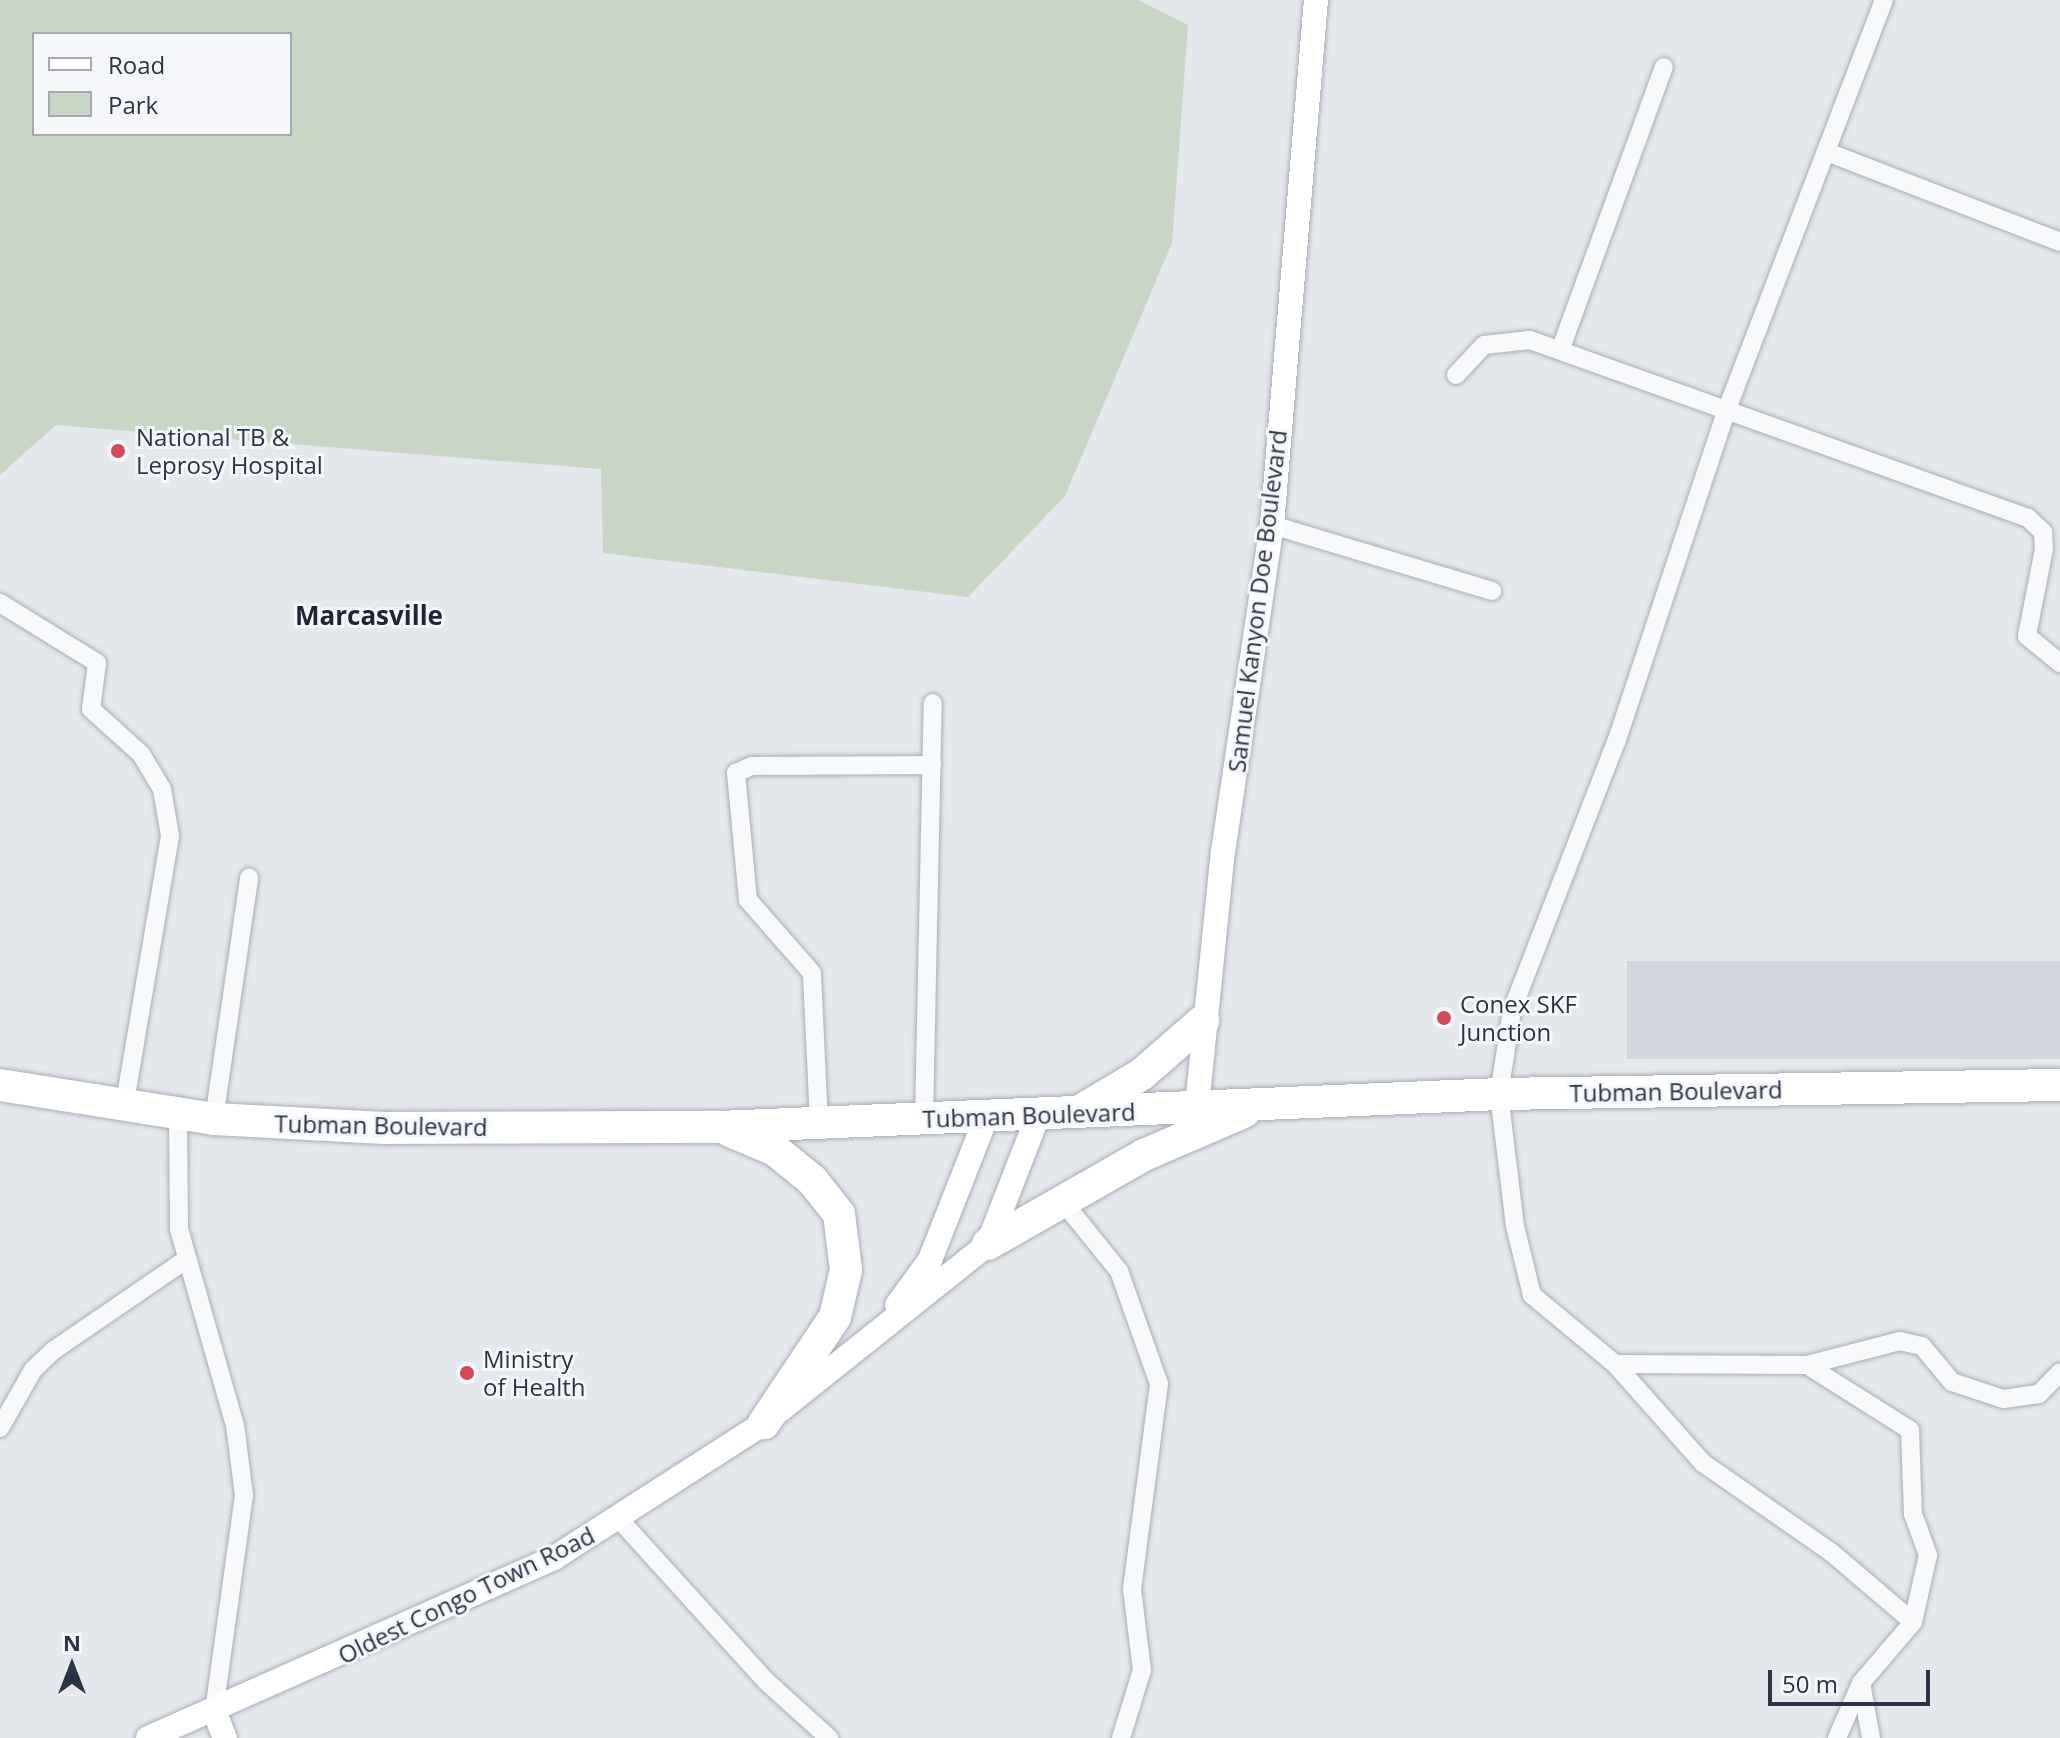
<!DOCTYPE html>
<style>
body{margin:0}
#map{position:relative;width:2060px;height:1738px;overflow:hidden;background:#e4e7ec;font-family:"Open Sans",sans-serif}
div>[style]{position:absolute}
.built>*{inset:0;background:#d2d6de;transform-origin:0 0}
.green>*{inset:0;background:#c9d6c5}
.roads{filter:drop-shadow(0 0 2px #a9aeb7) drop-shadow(0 0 2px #a9aeb7)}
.street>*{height:18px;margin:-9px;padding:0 9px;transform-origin:9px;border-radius:9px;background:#f7f8fa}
.secondary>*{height:24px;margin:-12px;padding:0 12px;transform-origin:12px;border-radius:12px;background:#fff}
.highway>*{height:32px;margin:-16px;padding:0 16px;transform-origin:16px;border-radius:16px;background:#fff}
.dots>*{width:22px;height:22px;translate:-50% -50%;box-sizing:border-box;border:4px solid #f4f6f9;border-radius:50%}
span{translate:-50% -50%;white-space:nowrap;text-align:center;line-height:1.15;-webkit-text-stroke:6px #f4f6f9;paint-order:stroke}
.poi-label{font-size:24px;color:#2b3445}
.left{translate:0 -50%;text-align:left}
.street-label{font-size:24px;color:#2b3445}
.neighbourhood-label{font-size:26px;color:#1d2536;font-weight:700}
.legend{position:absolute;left:32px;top:32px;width:260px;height:104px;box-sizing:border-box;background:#f4f6f9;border:2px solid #a4a8b1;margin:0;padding:10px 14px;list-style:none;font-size:24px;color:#2b3445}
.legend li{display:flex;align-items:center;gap:16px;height:40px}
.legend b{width:40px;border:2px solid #a4a8b1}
.north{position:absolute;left:32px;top:1626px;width:80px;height:80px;-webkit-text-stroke:6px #f4f6f9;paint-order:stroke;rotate:0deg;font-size:22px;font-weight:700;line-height:32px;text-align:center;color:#2b3445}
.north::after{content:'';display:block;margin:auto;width:28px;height:36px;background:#2b3445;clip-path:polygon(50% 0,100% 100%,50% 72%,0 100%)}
.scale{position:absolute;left:1768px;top:1670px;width:162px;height:36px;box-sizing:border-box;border:4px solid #2b3445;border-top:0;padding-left:10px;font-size:24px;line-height:28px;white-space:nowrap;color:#2b3445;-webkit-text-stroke:6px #f4f6f9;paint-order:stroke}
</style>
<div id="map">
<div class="built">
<i style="left:2060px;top:961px;width:98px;height:433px;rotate:90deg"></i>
</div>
<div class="green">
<i style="clip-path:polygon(evenodd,0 0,1138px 0,1188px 25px,1172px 243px,1065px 496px,968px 597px,603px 553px,601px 469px,56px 425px,0 475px,0 0,34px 34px,290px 34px,290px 134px,34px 134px,34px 34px)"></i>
</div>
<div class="roads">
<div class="street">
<i style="left:1884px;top:0;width:444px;rotate:111deg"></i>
<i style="left:1725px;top:415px;width:345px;rotate:108.4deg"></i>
<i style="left:1616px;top:742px;width:287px;rotate:111.2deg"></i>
<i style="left:1512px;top:1010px;width:85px;rotate:98.8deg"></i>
<i style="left:1499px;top:1094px;width:133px;rotate:83.1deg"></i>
<i style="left:1515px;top:1226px;width:71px;rotate:76.2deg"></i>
<i style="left:1532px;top:1295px;width:108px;rotate:39.7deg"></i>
<i style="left:1615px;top:1364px;width:192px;rotate:0.3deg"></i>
<i style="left:1807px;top:1365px;width:96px;rotate:-14.5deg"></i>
<i style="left:1900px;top:1341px;width:23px;rotate:13deg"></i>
<i style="left:1922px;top:1346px;width:47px;rotate:50.2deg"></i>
<i style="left:1952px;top:1382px;width:54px;rotate:18.4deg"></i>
<i style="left:2003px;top:1399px;width:36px;rotate:-8deg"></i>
<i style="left:2039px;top:1394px;width:30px;rotate:-46deg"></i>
<i style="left:1827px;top:152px;width:250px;rotate:21.1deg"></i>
<i style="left:1561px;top:348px;width:299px;rotate:-69.9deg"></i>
<i style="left:1456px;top:375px;width:41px;rotate:-47deg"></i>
<i style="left:1484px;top:345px;width:46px;rotate:-6.2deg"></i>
<i style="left:1530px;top:340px;width:529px;rotate:19.67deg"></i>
<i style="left:2028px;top:518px;width:21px;rotate:43deg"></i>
<i style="left:2043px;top:532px;width:17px;rotate:87deg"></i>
<i style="left:2044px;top:549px;width:89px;rotate:101.1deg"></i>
<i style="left:2027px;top:636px;width:43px;rotate:39.3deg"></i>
<i style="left:1272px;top:525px;width:230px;rotate:16.7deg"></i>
<i style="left:0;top:603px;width:114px;rotate:31.7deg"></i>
<i style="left:97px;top:663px;width:46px;rotate:97.4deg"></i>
<i style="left:91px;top:709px;width:67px;rotate:42deg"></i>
<i style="left:141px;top:754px;width:41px;rotate:59deg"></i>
<i style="left:162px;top:789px;width:48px;rotate:80.3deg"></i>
<i style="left:170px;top:836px;width:271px;rotate:99.6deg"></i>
<i style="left:178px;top:1114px;width:115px;rotate:89.5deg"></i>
<i style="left:179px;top:1229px;width:204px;rotate:74.1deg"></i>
<i style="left:235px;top:1425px;width:71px;rotate:82.7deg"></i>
<i style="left:244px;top:1495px;width:217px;rotate:97.9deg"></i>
<i style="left:214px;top:1119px;width:244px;rotate:-81.7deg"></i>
<i style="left:924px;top:1119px;width:416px;rotate:-88.8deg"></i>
<i style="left:819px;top:1123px;width:150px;rotate:-92.7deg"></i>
<i style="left:812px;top:973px;width:97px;rotate:-131.2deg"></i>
<i style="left:748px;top:900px;width:128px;rotate:-95.4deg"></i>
<i style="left:736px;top:773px;width:17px;rotate:-24deg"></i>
<i style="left:752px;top:766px;width:180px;rotate:-0.3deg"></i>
<i style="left:1060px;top:1198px;width:94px;rotate:51.1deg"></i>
<i style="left:1119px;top:1271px;width:120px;rotate:70.5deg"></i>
<i style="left:1159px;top:1384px;width:207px;rotate:97.5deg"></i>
<i style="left:1132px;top:1589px;width:82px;rotate:83deg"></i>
<i style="left:1142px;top:1670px;width:71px;rotate:107.2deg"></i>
<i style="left:1615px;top:1364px;width:132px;rotate:48.4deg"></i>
<i style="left:1703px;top:1463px;width:157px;rotate:34.9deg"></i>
<i style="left:1832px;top:1553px;width:106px;rotate:40.4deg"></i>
<i style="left:1807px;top:1365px;width:122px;rotate:32.3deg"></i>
<i style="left:1910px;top:1430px;width:84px;rotate:88deg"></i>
<i style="left:1913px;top:1514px;width:44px;rotate:69.9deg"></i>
<i style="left:1928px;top:1555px;width:69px;rotate:102.6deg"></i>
<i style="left:1913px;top:1622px;width:80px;rotate:130.4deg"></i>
<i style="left:1861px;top:1683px;width:60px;rotate:113.6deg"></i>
<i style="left:0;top:1428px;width:67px;rotate:-60.4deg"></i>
<i style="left:33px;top:1370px;width:29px;rotate:-44deg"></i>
<i style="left:54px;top:1350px;width:161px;rotate:-34.4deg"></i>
<i style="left:619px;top:1519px;width:220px;rotate:47.8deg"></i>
<i style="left:767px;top:1682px;width:84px;rotate:42.1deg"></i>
<i style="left:1861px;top:1683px;width:56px;rotate:79.7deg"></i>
</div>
<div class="secondary">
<i style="left:1197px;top:1106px;width:255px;rotate:-84.2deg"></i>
<i style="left:1223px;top:852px;width:331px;rotate:-81.5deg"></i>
<i style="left:1272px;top:525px;width:527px;rotate:-85.21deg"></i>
<i style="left:897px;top:1305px;width:56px;rotate:-53.7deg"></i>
<i style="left:930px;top:1260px;width:153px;rotate:-68.5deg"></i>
<i style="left:214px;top:1710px;width:30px;rotate:69deg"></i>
<i style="left:148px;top:1738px;width:444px;rotate:-23.9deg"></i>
<i style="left:554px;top:1558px;width:250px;rotate:-32.7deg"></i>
<i style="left:764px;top:1423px;width:287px;rotate:-38.6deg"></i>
<i style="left:988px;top:1244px;width:135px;rotate:-68.7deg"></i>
</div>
<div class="highway">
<i style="left:0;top:1085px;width:217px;rotate:9deg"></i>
<i style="left:214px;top:1119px;width:171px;rotate:3deg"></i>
<i style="left:385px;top:1128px;width:334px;rotate:-0.2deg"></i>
<i style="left:719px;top:1127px;width:781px;rotate:-2.42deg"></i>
<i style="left:1499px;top:1094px;width:561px;rotate:-0.92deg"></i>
<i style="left:1080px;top:1111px;width:72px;rotate:-30.8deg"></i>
<i style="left:1142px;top:1074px;width:81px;rotate:-41deg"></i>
<i style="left:730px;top:1131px;width:49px;rotate:22.9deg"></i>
<i style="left:775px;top:1150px;width:48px;rotate:39deg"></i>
<i style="left:812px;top:1180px;width:43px;rotate:51.5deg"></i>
<i style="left:839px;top:1214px;width:56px;rotate:82.9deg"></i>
<i style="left:846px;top:1270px;width:48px;rotate:103.2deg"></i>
<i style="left:835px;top:1317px;width:128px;rotate:123.8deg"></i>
<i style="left:988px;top:1244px;width:180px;rotate:-29.7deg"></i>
<i style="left:1144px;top:1155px;width:109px;rotate:-23.3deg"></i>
</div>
</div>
<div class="dots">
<i style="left:118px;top:451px;background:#d1495b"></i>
<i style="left:1444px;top:1018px;background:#d1495b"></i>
<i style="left:467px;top:1373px;background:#d1495b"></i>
</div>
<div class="poi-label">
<span class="left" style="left:136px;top:451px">National TB &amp;<br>Leprosy Hospital</span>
<span class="left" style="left:1460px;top:1018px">Conex SKF<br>Junction</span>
<span class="left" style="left:483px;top:1373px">Ministry<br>of Health</span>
</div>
<div class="street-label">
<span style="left:1257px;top:601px;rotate:-83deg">Samuel Kanyon Doe Boulevard</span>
<span style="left:1676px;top:1091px;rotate:-1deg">Tubman Boulevard</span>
<span style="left:1029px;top:1115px;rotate:-2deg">Tubman Boulevard</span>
<span style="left:381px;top:1125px;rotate:1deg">Tubman Boulevard</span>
<span style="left:466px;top:1595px;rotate:-26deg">Oldest Congo Town Road</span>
</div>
<div class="neighbourhood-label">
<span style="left:369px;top:616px">Marcasville</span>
</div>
<ul class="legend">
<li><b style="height:10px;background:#fff"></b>Road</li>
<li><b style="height:22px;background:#c9d6c5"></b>Park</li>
</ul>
<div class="north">N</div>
<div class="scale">50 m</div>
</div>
